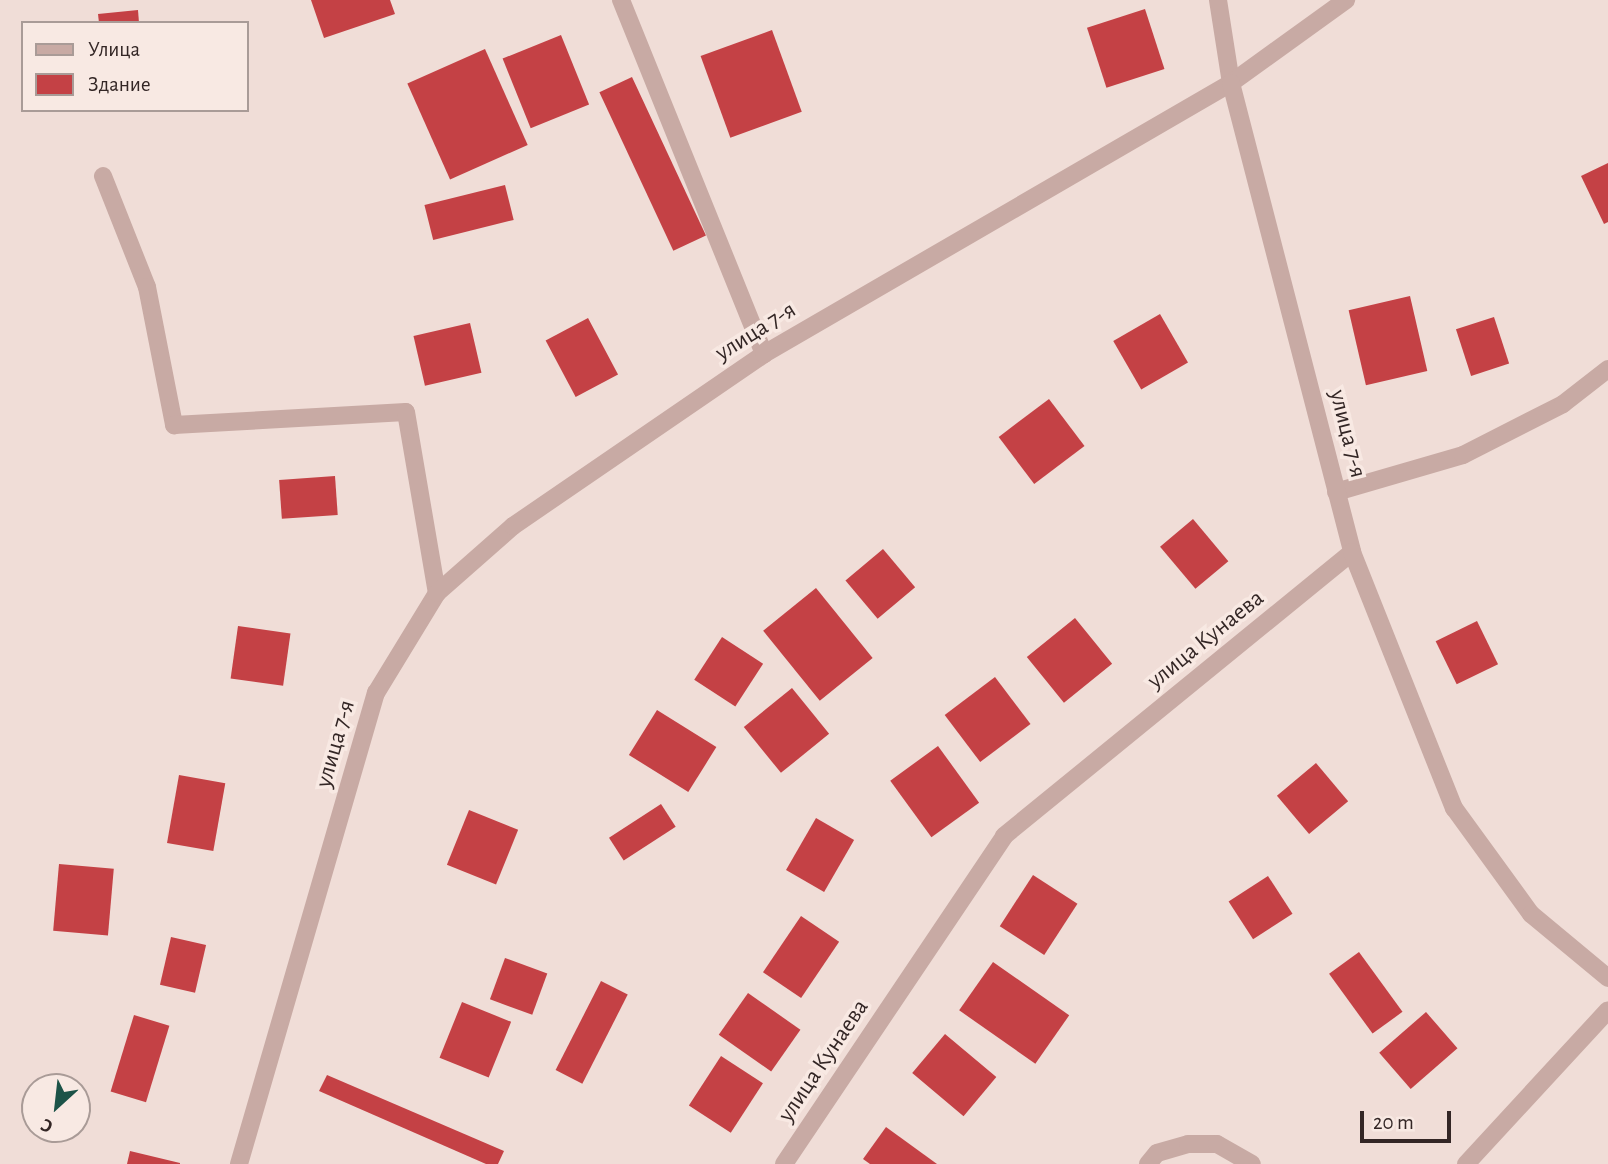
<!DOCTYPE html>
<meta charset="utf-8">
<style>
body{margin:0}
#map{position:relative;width:1608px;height:1164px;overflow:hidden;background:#f0ddd7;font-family:"Alegreya Sans",sans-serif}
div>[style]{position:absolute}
.building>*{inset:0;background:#c44145;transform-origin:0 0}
.lane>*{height:18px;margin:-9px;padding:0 9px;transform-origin:9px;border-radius:9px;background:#c8aaa4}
.street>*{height:18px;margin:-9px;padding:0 9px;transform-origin:9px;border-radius:9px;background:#c8aaa4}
span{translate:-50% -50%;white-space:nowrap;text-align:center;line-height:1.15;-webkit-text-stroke:7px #f8e9e3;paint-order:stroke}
.street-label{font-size:24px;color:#332625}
.legend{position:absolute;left:21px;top:21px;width:228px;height:91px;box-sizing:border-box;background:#f8e9e3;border:2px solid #a99b97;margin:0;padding:9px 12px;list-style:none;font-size:21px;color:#332625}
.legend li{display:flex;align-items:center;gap:14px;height:35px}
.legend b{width:35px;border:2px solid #a99b97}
.north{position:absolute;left:21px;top:1073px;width:70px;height:70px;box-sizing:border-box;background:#f8e9e3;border:2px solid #a99b97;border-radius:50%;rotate:207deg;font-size:19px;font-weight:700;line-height:28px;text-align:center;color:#332625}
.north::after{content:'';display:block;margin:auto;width:24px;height:32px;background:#1c5348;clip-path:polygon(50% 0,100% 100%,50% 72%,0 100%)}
.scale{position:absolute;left:1360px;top:1111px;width:91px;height:32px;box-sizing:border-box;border:4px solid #332625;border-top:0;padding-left:9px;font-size:21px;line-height:24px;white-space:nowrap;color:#332625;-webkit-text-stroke:5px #f8e9e3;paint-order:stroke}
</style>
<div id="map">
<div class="building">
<i style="clip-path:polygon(311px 0,390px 0,395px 14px,324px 38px)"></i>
<i style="left:1145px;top:9px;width:63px;height:61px;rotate:72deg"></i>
<i style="clip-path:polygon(138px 10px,139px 23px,99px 23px,98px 14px)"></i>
<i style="left:772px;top:30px;width:87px;height:76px;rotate:70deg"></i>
<i style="left:561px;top:35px;width:75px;height:63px;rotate:68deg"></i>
<i style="left:485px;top:49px;width:105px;height:85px;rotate:66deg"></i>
<i style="left:632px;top:77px;width:175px;height:36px;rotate:65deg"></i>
<i style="clip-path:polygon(1608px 163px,1608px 222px,1604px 224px,1581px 176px)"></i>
<i style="left:505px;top:185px;width:36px;height:83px;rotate:76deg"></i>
<i style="left:1410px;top:296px;width:77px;height:63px;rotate:77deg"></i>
<i style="left:1160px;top:314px;width:56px;height:54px;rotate:60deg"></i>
<i style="left:1494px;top:317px;width:49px;height:40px;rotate:72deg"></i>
<i style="left:588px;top:318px;width:64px;height:48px;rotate:62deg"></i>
<i style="left:470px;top:323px;width:51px;height:58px;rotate:77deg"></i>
<i style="left:1049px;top:399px;width:59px;height:63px;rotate:53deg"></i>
<i style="left:335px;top:476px;width:39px;height:56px;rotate:86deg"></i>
<i style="left:1193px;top:519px;width:55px;height:43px;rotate:50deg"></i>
<i style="left:883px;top:549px;width:50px;height:49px;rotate:50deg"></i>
<i style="left:816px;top:588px;width:90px;height:68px;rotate:51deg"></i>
<i style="left:1075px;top:618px;width:59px;height:62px;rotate:51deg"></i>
<i style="left:1477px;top:621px;width:48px;height:46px;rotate:64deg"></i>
<i style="left:238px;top:626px;width:53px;height:53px;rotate:8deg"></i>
<i style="left:722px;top:637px;width:49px;height:51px;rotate:33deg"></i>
<i style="left:995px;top:677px;width:59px;height:63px;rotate:53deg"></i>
<i style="left:792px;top:688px;width:59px;height:62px;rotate:51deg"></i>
<i style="left:657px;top:710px;width:70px;height:53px;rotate:32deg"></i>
<i style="left:938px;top:746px;width:70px;height:59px;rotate:54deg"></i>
<i style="left:1316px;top:763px;width:50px;height:51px;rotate:50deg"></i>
<i style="left:179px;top:775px;width:47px;height:69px;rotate:10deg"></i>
<i style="left:661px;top:804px;width:27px;height:62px;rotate:57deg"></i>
<i style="left:469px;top:810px;width:53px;height:59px;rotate:22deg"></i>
<i style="left:816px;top:818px;width:44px;height:60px;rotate:30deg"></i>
<i style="left:59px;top:864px;width:55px;height:67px;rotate:5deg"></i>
<i style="left:1033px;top:875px;width:53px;height:61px;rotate:33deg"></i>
<i style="left:1268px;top:876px;width:45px;height:47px;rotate:57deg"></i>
<i style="left:801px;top:916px;width:46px;height:68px;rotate:34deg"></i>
<i style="left:171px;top:937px;width:36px;height:49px;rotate:13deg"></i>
<i style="left:1359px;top:952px;width:74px;height:37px;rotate:54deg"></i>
<i style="left:505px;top:958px;width:45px;height:44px;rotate:20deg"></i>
<i style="left:993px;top:962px;width:93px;height:59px;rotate:35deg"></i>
<i style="left:601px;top:981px;width:30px;height:100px;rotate:27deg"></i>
<i style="left:748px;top:993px;width:64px;height:51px;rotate:35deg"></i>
<i style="left:462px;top:1002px;width:53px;height:60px;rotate:22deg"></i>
<i style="left:1426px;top:1012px;width:48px;height:62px;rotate:49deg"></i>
<i style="left:134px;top:1015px;width:37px;height:80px;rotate:17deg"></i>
<i style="left:945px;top:1034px;width:67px;height:51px;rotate:40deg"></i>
<i style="left:721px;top:1056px;width:50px;height:59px;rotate:33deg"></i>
<i style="clip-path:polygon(327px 1075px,504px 1151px,498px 1164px,486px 1164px,319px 1091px)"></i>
<i style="clip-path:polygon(886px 1127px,937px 1164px,870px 1164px,863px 1159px)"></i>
<i style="clip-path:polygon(130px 1151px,180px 1163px,180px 1164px,127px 1164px)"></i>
</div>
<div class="lane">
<i style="left:103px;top:176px;width:119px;rotate:68.4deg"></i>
<i style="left:147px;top:287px;width:141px;rotate:78.9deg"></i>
<i style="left:174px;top:425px;width:232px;rotate:-3.2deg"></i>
<i style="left:406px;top:412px;width:184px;rotate:80.3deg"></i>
<i style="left:1336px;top:492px;width:132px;rotate:-16.2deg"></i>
<i style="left:1463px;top:455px;width:112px;rotate:-27deg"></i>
<i style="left:1563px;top:404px;width:57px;rotate:-37.9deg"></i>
<i style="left:1148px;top:1164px;width:14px;rotate:-51deg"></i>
<i style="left:1157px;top:1153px;width:32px;rotate:-16deg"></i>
<i style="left:1188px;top:1144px;width:29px"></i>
<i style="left:1217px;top:1144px;width:40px;rotate:29.7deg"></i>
</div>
<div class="street">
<i style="left:621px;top:0;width:382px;rotate:68deg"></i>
<i style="left:1218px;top:0;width:84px;rotate:81.1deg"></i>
<i style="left:1231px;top:83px;width:142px;rotate:-35.8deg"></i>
<i style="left:239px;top:1164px;width:491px;rotate:-73.8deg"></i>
<i style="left:376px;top:693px;width:117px;rotate:-58.6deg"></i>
<i style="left:437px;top:593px;width:101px;rotate:-41.4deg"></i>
<i style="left:513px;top:526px;width:304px;rotate:-34.4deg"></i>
<i style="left:764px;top:354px;width:540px;rotate:-30.13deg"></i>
<i style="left:1231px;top:83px;width:484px;rotate:75.5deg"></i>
<i style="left:784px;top:1164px;width:395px;rotate:-56.1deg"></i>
<i style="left:1004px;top:836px;width:449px;rotate:-39.2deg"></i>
<i style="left:1352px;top:552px;width:276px;rotate:68.3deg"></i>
<i style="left:1454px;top:808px;width:131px;rotate:54deg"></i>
<i style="left:1531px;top:914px;width:100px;rotate:39.7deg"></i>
<i style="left:1466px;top:1164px;width:209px;rotate:-47.3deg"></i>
</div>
<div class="street-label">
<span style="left:756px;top:332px;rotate:-32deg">улица 7-я</span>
<span style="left:1347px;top:434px;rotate:76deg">улица 7-я</span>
<span style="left:1206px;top:640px;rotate:-39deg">улица Кунаева</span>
<span style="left:336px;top:744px;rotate:-74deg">улица 7-я</span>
<span style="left:824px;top:1061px;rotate:-56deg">улица Кунаева</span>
</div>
<ul class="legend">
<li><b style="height:9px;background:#c8aaa4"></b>Улица</li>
<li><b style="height:19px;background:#c44145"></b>Здание</li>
</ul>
<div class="north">С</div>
<div class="scale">20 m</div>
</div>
